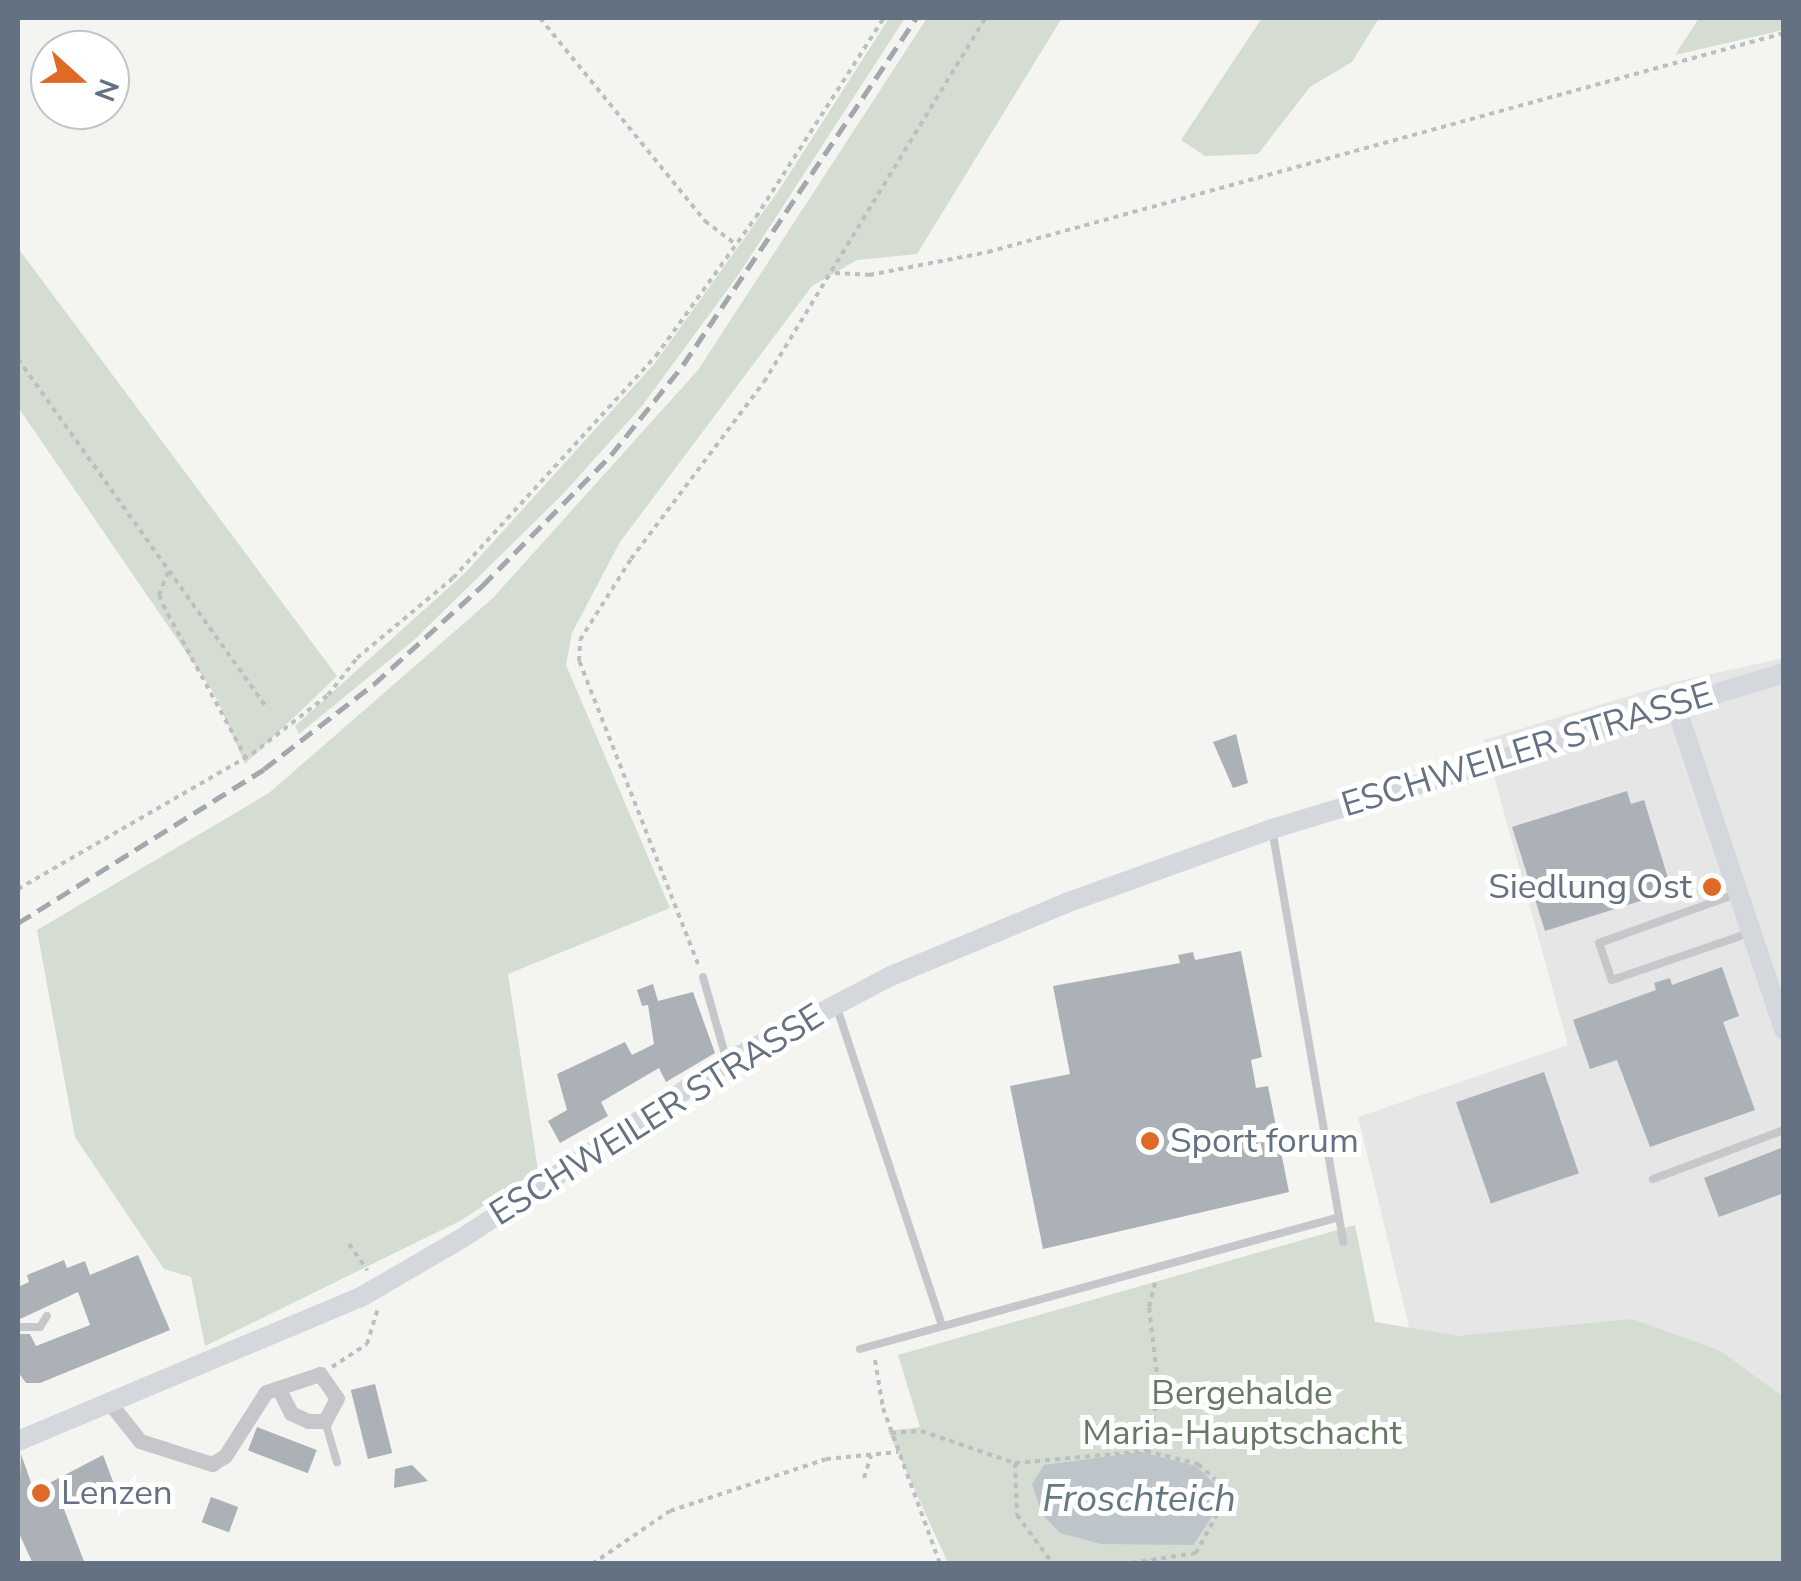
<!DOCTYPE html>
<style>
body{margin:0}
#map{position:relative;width:1801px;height:1581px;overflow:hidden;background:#f4f5f1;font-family:"Nunito Sans",sans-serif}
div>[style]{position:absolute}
.built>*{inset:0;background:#e5e6e5}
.green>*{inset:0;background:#d5dcd2}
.water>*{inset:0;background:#bdc5ca}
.building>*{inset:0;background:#abb1b7;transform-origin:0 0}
.path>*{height:4px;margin-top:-2px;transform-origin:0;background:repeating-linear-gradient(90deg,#bcbec0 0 5px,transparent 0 10px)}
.lane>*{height:8px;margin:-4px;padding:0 4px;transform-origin:4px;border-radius:4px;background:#c5c7cb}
.street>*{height:15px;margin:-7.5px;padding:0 7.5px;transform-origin:7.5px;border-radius:7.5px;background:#c5c7cb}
.secondary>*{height:20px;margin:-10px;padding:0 10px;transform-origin:10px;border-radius:10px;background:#d4d8dc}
.rail>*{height:5px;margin-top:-2.5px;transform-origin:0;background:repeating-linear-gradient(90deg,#a3a7ae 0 15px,transparent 0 23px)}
.dots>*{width:28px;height:28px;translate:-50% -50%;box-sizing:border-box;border:5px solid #fff;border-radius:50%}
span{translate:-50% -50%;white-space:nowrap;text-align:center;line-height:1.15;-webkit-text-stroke:10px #fff;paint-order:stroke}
.street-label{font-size:35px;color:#647182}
.poi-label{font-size:35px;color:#647182}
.right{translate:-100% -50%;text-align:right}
.left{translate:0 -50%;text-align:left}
.park-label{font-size:35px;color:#657963}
.water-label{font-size:38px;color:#657985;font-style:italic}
.frame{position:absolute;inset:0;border:20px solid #647182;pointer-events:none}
.north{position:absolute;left:30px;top:30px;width:100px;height:100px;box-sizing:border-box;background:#fff;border:2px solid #c1c6cd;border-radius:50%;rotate:111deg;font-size:28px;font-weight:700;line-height:40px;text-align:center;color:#647182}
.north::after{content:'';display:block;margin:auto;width:35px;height:45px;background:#df6a27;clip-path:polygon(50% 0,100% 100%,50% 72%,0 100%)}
</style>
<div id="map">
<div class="built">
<i style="clip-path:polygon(1783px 658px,1783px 1397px,1632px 1319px,1419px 1368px,1358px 1117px,1568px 1045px,1484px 740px,1675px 682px)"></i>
</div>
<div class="green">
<i style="clip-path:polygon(889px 18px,905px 18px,739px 274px,642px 406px,563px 494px,414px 640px,299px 734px,295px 726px,466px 572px,655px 363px,781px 187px)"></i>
<i style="clip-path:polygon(927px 18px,1062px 18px,917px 254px,857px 260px,812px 286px,620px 542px,572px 633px,566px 665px,670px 908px,508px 974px,538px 1170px,460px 1221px,205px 1346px,191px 1277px,164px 1269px,75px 1137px,37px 930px,269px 793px,493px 598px,698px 370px)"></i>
<i style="clip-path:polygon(1262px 18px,1379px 18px,1352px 62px,1310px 87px,1258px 154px,1205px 156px,1181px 140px)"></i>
<i style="clip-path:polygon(1699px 18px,1783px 18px,1783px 30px,1675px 55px)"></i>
<i style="clip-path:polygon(18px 248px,337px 676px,245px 764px,214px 693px,18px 407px)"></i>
<i style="clip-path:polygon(1355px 1225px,1375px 1322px,1458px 1336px,1632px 1319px,1721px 1351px,1783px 1397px,1783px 1563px,948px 1563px,888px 1431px,920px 1427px,898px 1355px)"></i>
</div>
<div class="water">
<i style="clip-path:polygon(1141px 1452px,1196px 1466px,1214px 1483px,1219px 1506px,1193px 1545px,1101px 1544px,1060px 1533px,1042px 1514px,1032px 1484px,1044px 1465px)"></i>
</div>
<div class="building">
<i style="clip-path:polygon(1236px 734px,1248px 783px,1233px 788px,1213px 742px)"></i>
<i style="clip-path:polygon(1627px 791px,1631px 804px,1644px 800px,1672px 891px,1545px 931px,1512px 827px)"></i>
<i style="clip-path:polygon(1241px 951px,1262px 1057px,1251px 1060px,1256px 1088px,1268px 1086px,1289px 1192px,1043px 1249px,1010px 1086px,1070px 1074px,1053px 986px,1180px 963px,1178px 955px,1193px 952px,1195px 960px)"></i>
<i style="clip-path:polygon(1722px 967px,1739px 1016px,1723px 1022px,1755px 1110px,1650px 1147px,1617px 1060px,1590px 1069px,1573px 1020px,1656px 990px,1654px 983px,1670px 978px,1672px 985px)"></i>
<i style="clip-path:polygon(653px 984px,658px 1001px,693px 992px,715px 1053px,666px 1082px,659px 1068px,601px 1102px,608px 1116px,560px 1143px,548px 1121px,567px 1110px,557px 1074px,625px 1042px,632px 1055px,654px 1044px,648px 1005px,642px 1006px,637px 990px)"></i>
<i style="left:1544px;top:1072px;width:107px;height:93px;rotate:71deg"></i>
<i style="clip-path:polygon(1784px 1147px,1784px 1193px,1719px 1217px,1704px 1178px)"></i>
<i style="clip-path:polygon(138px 1255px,170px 1330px,40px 1383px,26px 1383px,18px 1372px,18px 1334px,30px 1334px,36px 1346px,90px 1325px,78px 1292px,18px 1320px,18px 1287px,29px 1282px,27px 1275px,64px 1260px,67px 1268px,85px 1261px,90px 1275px)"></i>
<i style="left:375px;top:1384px;width:71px;height:25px;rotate:76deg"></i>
<i style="left:257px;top:1427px;width:64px;height:25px;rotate:21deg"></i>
<i style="clip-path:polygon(21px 1454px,34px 1491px,103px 1455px,120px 1500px,105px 1506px,99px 1489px,62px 1504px,85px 1564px,33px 1564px,18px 1531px)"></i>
<i style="clip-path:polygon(412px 1465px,428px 1481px,394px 1488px,395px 1469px)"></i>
<i style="left:211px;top:1497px;width:29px;height:27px;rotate:20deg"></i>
</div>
<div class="path">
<i style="left:540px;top:18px;width:262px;rotate:50.9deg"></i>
<i style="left:705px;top:221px;width:40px;rotate:37deg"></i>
<i style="left:835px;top:273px;width:34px;rotate:3deg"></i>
<i style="left:869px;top:275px;width:121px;rotate:-10.9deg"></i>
<i style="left:988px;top:252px;width:826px;rotate:-15.38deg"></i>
<i style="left:18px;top:359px;width:425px;rotate:54.5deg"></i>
<i style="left:168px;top:572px;width:25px;rotate:111deg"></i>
<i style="left:159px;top:595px;width:11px;rotate:68deg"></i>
<i style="left:163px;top:605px;width:174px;rotate:61.5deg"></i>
<i style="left:18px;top:889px;width:270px;rotate:-30deg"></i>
<i style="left:252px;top:754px;width:96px;rotate:-37.8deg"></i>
<i style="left:328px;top:695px;width:47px;rotate:-51.9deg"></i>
<i style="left:357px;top:658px;width:125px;rotate:-39.8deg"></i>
<i style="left:453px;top:578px;width:301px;rotate:-47.6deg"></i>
<i style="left:656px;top:356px;width:171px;rotate:-54.3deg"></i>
<i style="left:756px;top:217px;width:237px;rotate:-57.3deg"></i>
<i style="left:698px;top:964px;width:326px;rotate:-111.4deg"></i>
<i style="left:579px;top:661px;width:21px;rotate:-87deg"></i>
<i style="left:580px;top:640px;width:96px;rotate:-57.8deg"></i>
<i style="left:631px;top:559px;width:221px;rotate:-53.1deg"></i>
<i style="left:764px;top:382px;width:426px;rotate:-58.7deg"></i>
<i style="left:349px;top:1244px;width:32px;rotate:55deg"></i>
<i style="left:875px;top:1360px;width:49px;rotate:80.5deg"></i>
<i style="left:883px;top:1408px;width:166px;rotate:69.9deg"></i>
<i style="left:332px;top:1367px;width:42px;rotate:-33.3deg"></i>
<i style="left:367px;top:1344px;width:38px;rotate:-73deg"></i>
<i style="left:891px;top:1433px;width:30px;rotate:-4deg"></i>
<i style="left:921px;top:1431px;width:99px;rotate:18.8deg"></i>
<i style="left:1015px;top:1463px;width:132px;rotate:-5.2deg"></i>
<i style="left:1146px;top:1451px;width:54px;rotate:14deg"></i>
<i style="left:1198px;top:1464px;width:25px;rotate:42deg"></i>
<i style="left:1217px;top:1481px;width:25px;rotate:78deg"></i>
<i style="left:1222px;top:1505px;width:55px;rotate:118.4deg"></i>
<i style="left:1196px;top:1553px;width:72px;rotate:171.2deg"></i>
<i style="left:1146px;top:1450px;width:59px;rotate:-77.4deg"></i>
<i style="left:1159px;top:1392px;width:86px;rotate:-96.7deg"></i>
<i style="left:1149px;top:1307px;width:30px;rotate:-76deg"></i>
<i style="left:1015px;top:1463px;width:52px;rotate:87.8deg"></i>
<i style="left:1017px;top:1515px;width:61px;rotate:53.7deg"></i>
<i style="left:864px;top:1478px;width:24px;rotate:-73deg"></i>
<i style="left:592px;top:1564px;width:94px;rotate:-34.2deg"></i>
<i style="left:670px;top:1511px;width:164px;rotate:-18.4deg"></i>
<i style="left:826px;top:1459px;width:72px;rotate:-5.6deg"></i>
</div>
<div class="lane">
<i style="left:1272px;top:829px;width:419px;rotate:80.2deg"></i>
<i style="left:1736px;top:894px;width:145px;rotate:160.3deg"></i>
<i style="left:1599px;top:943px;width:39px;rotate:71deg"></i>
<i style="left:1612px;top:980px;width:145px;rotate:-18.9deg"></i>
<i style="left:703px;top:977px;width:84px;rotate:74.1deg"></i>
<i style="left:837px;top:1008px;width:335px;rotate:71.7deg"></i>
<i style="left:1653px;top:1179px;width:140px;rotate:-20.5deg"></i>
<i style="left:18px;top:1327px;width:22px"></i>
<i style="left:40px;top:1327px;width:13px;rotate:-58deg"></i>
<i style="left:860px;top:1349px;width:496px;rotate:-15.4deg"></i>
<i style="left:325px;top:1421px;width:43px;rotate:73.7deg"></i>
</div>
<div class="street">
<i style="left:109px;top:1402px;width:50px;rotate:51.5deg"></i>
<i style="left:140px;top:1441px;width:76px;rotate:17.7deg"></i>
<i style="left:212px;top:1464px;width:15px;rotate:-32deg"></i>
<i style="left:225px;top:1456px;width:76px;rotate:-57.4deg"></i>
<i style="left:266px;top:1392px;width:57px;rotate:-18.4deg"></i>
<i style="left:320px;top:1374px;width:29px;rotate:55deg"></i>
<i style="left:337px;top:1398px;width:26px;rotate:118deg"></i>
<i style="left:325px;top:1421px;width:17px;rotate:180deg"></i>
<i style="left:308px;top:1421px;width:19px;rotate:-155deg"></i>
<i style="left:291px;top:1413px;width:28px;rotate:-117deg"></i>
</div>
<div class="secondary">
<i style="left:1675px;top:704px;width:343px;rotate:71.5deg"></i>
<i style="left:18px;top:1441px;width:372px;rotate:-22.8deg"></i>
<i style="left:361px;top:1297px;width:119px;rotate:-30.2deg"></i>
<i style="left:464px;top:1237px;width:316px;rotate:-33.6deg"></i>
<i style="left:727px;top:1062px;width:185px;rotate:-27.7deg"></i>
<i style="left:891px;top:976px;width:190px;rotate:-22.6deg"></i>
<i style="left:1066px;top:903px;width:219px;rotate:-19.8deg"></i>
<i style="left:1272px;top:829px;width:535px;rotate:-16.95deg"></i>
</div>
<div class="rail">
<i style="left:18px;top:923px;width:290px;rotate:-32deg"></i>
<i style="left:264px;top:769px;width:139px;rotate:-37.7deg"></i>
<i style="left:374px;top:684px;width:146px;rotate:-42.2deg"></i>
<i style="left:482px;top:586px;width:184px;rotate:-45.4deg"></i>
<i style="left:611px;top:455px;width:115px;rotate:-51.3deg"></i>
<i style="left:683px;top:365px;width:418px;rotate:-56.1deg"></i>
</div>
<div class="dots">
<i style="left:1712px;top:887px;background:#df6a27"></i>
<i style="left:1150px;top:1141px;background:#df6a27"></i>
<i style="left:41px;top:1493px;background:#df6a27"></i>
</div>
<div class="street-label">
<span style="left:1527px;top:750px;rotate:-17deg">ESCHWEILER STRASSE</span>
<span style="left:657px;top:1115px;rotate:-32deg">ESCHWEILER STRASSE</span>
</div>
<div class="poi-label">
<span class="right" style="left:1692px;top:887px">Siedlung Ost</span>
<span class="left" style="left:1170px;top:1141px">Sport forum</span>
<span class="left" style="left:61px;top:1493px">Lenzen</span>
</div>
<div class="park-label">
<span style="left:1242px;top:1413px">Bergehalde<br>Maria-Hauptschacht</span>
</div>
<div class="water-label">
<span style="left:1139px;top:1499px">Froschteich</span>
</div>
<div class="frame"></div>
<div class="north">N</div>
</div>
